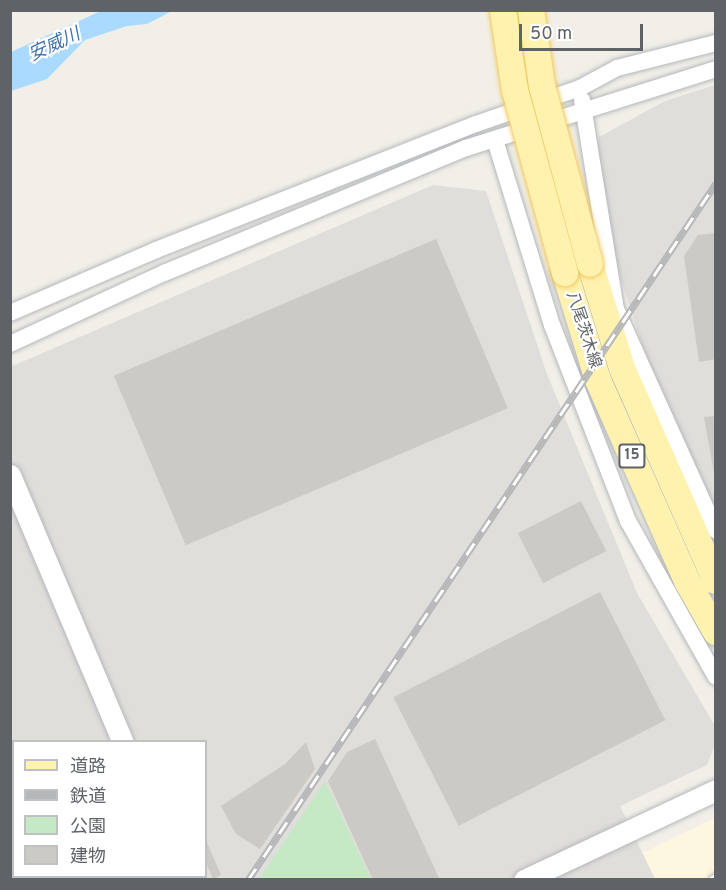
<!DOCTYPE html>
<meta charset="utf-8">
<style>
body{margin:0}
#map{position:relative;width:726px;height:890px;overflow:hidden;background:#f1efe8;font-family:Overpass,"Noto Sans JP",sans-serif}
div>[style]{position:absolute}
.commercial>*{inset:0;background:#fef7e0}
.industrial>*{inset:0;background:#e0deda}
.green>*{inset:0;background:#c5e8c5}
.water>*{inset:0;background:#aadaff}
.building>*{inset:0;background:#cccac5;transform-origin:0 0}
.roads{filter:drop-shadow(0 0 2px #b5b8bc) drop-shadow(0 0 2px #b5b8bc)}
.service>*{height:8px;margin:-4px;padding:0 4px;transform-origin:4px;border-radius:4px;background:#fff}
.minor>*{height:16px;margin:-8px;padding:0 8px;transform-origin:8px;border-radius:8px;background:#fff}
.tertiary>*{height:21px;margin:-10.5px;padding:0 10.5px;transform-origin:10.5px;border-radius:10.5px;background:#fff}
.primary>*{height:26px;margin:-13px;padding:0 13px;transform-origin:13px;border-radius:13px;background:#fff2af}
.rail>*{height:7px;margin-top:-3.5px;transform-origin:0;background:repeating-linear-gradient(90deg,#fff 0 14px,#b6b7b8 0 28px);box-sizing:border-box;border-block:2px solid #b6b7b8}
.bridges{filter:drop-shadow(0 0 2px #f2c960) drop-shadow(0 0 2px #f2c960)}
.primary-bridge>*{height:26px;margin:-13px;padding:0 13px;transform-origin:13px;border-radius:13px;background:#fff2af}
span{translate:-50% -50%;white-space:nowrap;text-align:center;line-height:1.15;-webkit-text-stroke:4.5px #fff;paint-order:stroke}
.shield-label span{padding:2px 4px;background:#fff;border:2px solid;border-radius:4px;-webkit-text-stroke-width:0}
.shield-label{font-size:15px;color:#5f6368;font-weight:700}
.street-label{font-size:16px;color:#5f6368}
.water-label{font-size:18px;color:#4174aa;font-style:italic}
.frame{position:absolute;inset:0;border:12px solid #5f6368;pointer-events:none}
.legend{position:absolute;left:12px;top:740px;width:195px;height:138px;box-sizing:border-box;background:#fff;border:2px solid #bfc1c3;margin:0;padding:8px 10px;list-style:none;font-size:18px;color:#5f6368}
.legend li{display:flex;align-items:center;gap:12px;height:30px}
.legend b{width:30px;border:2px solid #bfc1c3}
.scale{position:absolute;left:519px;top:24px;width:124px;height:27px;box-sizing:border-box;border:3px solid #5f6368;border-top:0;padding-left:8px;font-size:18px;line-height:21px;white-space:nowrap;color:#5f6368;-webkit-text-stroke:4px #fff;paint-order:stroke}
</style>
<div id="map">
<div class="commercial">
<i style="clip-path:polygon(715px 818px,715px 879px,655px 879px,642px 853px)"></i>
</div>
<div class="industrial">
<i style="clip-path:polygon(715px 85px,715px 514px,651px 372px,620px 276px,595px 155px,599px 137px,665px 101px)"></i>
<i style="clip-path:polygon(evenodd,433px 185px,486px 191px,547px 374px,637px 593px,715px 726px,715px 745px,707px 765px,620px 806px,655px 879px,11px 879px,10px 367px,433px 185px,14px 742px,206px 742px,206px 876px,14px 876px,14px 742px)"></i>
</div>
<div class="green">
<i style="clip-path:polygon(325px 781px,371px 879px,259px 879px)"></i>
</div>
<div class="water">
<i style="clip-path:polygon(103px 10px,172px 11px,147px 24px,127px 26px,85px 40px,47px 79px,11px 91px,11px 52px)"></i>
</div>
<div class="building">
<i style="clip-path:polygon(716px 233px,716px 359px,699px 362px,684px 256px,698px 235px)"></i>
<i style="left:436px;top:239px;width:184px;height:350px;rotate:67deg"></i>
<i style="clip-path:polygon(716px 416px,716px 484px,704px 417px)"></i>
<i style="left:581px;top:501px;width:56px;height:71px;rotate:63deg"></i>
<i style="left:600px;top:592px;width:144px;height:232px;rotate:63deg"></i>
<i style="clip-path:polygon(375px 739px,440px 880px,373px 880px,328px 781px,347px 752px)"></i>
<i style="clip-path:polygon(306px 742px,315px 769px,260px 849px,236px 834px,221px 806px,285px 764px)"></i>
<i style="clip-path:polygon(206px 840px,221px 875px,213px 879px,206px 863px)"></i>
</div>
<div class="roads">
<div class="service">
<i style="left:713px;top:880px;width:4px;rotate:-34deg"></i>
</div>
<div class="minor">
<i style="left:582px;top:100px;width:212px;rotate:80.8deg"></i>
<i style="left:616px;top:309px;width:243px;rotate:65.7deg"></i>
<i style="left:495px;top:140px;width:194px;rotate:72.9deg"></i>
<i style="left:552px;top:325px;width:210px;rotate:68.8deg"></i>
<i style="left:628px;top:521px;width:179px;rotate:60.6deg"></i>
<i style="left:10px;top:313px;width:159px;rotate:-23.3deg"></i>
<i style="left:156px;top:250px;width:344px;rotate:-21.5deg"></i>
<i style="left:476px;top:124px;width:110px;rotate:-19.1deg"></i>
<i style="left:580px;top:88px;width:42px;rotate:-28.4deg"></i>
<i style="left:617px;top:68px;width:102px;rotate:-14.2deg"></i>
<i style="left:10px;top:344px;width:170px;rotate:-24.8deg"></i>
<i style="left:164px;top:273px;width:327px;rotate:-22.5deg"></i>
<i style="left:466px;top:148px;width:262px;rotate:-17.5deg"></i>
</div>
<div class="tertiary">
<i style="left:10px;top:475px;width:290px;rotate:67.1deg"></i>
<i style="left:179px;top:876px;width:4px;rotate:63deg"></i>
<i style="left:524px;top:880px;width:212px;rotate:-25.1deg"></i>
</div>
<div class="primary">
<i style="left:590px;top:264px;width:109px;rotate:72.9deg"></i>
<i style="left:622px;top:368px;width:233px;rotate:66.2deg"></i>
<i style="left:565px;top:273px;width:112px;rotate:72.9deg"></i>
<i style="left:598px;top:380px;width:220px;rotate:66.1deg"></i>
<i style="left:687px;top:581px;width:59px;rotate:60.4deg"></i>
</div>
</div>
<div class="rail">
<i style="left:248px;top:880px;width:840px;rotate:-56.12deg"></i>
</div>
<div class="bridges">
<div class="primary-bridge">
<i style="left:503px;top:10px;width:81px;rotate:81.5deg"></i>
<i style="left:515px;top:90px;width:190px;rotate:74.7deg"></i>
<i style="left:531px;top:10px;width:77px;rotate:81.8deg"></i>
<i style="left:542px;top:86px;width:184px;rotate:74.9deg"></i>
</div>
</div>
<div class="shield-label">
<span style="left:632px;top:456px">15</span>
</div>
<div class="street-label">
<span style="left:583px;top:330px;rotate:72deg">八尾茨木線</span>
</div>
<div class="water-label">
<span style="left:55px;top:46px;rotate:-25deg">安威川</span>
</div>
<div class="frame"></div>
<ul class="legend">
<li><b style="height:8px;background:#fff2af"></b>道路</li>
<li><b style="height:8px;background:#b6b7b8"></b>鉄道</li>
<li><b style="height:16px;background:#c5e8c5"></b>公園</li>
<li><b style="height:16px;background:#cccac5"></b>建物</li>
</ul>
<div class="scale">50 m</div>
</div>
